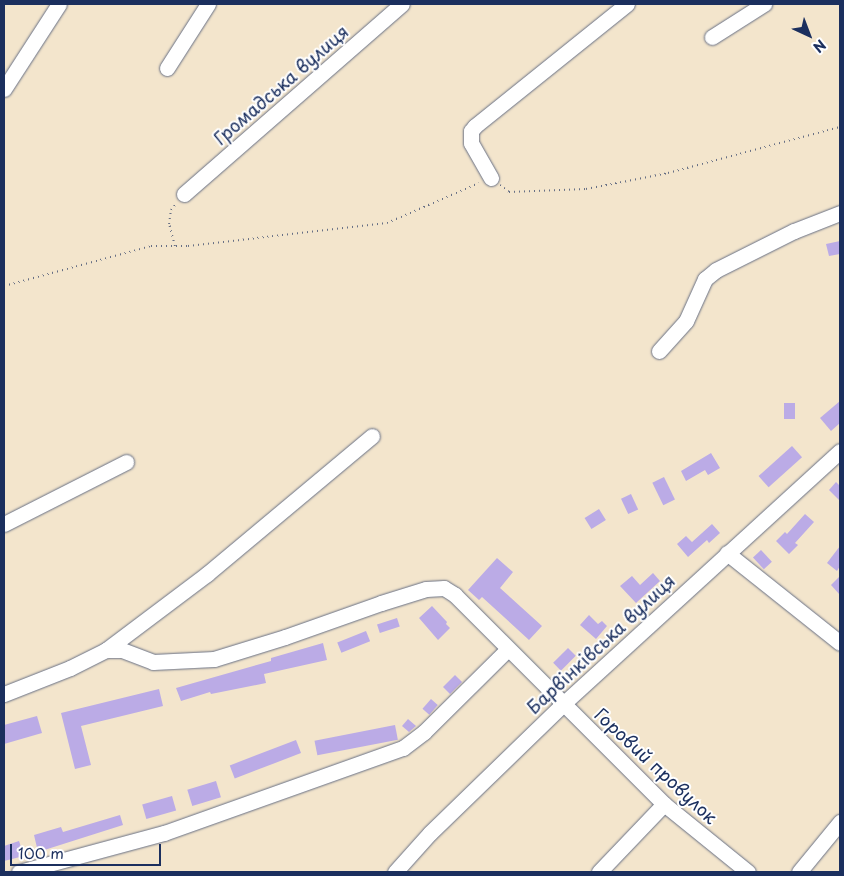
<!DOCTYPE html>
<meta charset="utf-8">
<style>
body{margin:0}
#map{position:relative;width:844px;height:876px;overflow:hidden;background:#f3e5cc;font-family:"Playpen Sans",sans-serif}
div>[style]{position:absolute}
.building>*{inset:0;background:#bbabe6;transform-origin:0 0}
.path>*{height:2px;margin-top:-1px;transform-origin:0;background:repeating-linear-gradient(90deg,#676f84 0 1px,transparent 0 5px)}
.roads{filter:drop-shadow(0 0 1px #676f84) drop-shadow(0 0 1px #676f84)}
.minor>*{height:15px;margin:-7.5px;padding:0 7.5px;transform-origin:7.5px;border-radius:7.5px;background:#fff}
span{translate:-50% -50%;white-space:nowrap;text-align:center;line-height:1.15;-webkit-text-stroke:4px #fff;paint-order:stroke}
.street-label{font-size:18px;color:#1b2f5e}
.frame{position:absolute;inset:0;border:5px solid #1b2f5e;pointer-events:none}
.north{position:absolute;left:784px;top:10px;width:50px;height:50px;-webkit-text-stroke:4px #fff;paint-order:stroke;rotate:137deg;font-size:14px;font-weight:700;line-height:20px;text-align:center;color:#1b2f5e}
.north::after{content:'';display:block;margin:auto;width:18px;height:22px;background:#1b2f5e;clip-path:polygon(50% 0,100% 100%,50% 72%,0 100%)}
.scale{position:absolute;left:10px;top:844px;width:151px;height:22px;box-sizing:border-box;border:2px solid #1b2f5e;border-top:0;padding-left:6px;font-size:15px;line-height:18px;white-space:nowrap;color:#1b2f5e;-webkit-text-stroke:4px #fff;paint-order:stroke}
</style>
<div id="map">
<div class="building">
<i style="clip-path:polygon(840px 241px,840px 254px,829px 256px,826px 244px)"></i>
<i style="clip-path:polygon(840px 401px,840px 423px,831px 431px,820px 418px)"></i>
<i style="left:784px;top:403px;width:11px;height:16px"></i>
<i style="left:792px;top:446px;width:15px;height:45px;rotate:48deg"></i>
<i style="clip-path:polygon(711px 453px,720px 468px,708px 475px,705px 470px,686px 481px,681px 471px)"></i>
<i style="left:664px;top:477px;width:25px;height:13px;rotate:64deg"></i>
<i style="clip-path:polygon(836px 482px,840px 486px,840px 501px,829px 490px)"></i>
<i style="left:631px;top:494px;width:17px;height:11px;rotate:65deg"></i>
<i style="left:599px;top:509px;width:13px;height:17px;rotate:58deg"></i>
<i style="clip-path:polygon(805px 514px,814px 522px,795px 543px,798px 545px,789px 554px,776px 541px,785px 532px,787px 534px)"></i>
<i style="clip-path:polygon(712px 524px,720px 533px,709px 543px,707px 540px,688px 557px,677px 544px,686px 536px,692px 542px)"></i>
<i style="clip-path:polygon(840px 546px,840px 566px,837px 571px,827px 563px)"></i>
<i style="left:761px;top:550px;width:16px;height:11px;rotate:47deg"></i>
<i style="clip-path:polygon(497px 558px,513px 572px,500px 588px,542px 626px,529px 640px,482px 597px,479px 600px,468px 590px)"></i>
<i style="clip-path:polygon(653px 573px,660px 581px,636px 603px,620px 586px,632px 576px,640px 585px)"></i>
<i style="clip-path:polygon(840px 576px,840px 595px,831px 585px)"></i>
<i style="clip-path:polygon(432px 606px,447px 622px,446px 624px,450px 628px,438px 640px,419px 618px)"></i>
<i style="clip-path:polygon(589px 615px,598px 624px,602px 621px,607px 626px,596px 639px,580px 625px)"></i>
<i style="left:397px;top:618px;width:9px;height:21px;rotate:72deg"></i>
<i style="left:366px;top:631px;width:11px;height:31px;rotate:68deg"></i>
<i style="clip-path:polygon(323px 643px,327px 660px,264px 674px,266px 683px,211px 694px,210px 692px,181px 701px,176px 688px,271px 661px,271px 658px)"></i>
<i style="left:568px;top:648px;width:11px;height:21px;rotate:45deg"></i>
<i style="left:455px;top:675px;width:10px;height:17px;rotate:45deg"></i>
<i style="clip-path:polygon(159px 689px,163px 706px,81px 726px,91px 765px,75px 769px,61px 713px)"></i>
<i style="left:431px;top:699px;width:9px;height:13px;rotate:41deg"></i>
<i style="clip-path:polygon(37px 716px,42px 733px,4px 744px,4px 725px)"></i>
<i style="clip-path:polygon(408px 719px,416px 726px,409px 732px,402px 726px)"></i>
<i style="left:395px;top:725px;width:15px;height:82px;rotate:79deg"></i>
<i style="left:296px;top:740px;width:14px;height:71px;rotate:69deg"></i>
<i style="left:216px;top:781px;width:17px;height:30px;rotate:73deg"></i>
<i style="left:172px;top:796px;width:15px;height:31px;rotate:74deg"></i>
<i style="clip-path:polygon(120px 815px,123px 825px,38px 852px,34px 835px,61px 827px,63px 832px)"></i>
<i style="clip-path:polygon(19px 841px,24px 856px,4px 861px,4px 846px)"></i>
</div>
<div class="path">
<i style="left:500px;top:185px;width:11px;rotate:38deg"></i>
<i style="left:509px;top:192px;width:77px;rotate:-2.2deg"></i>
<i style="left:586px;top:189px;width:84px;rotate:-11deg"></i>
<i style="left:668px;top:173px;width:178px;rotate:-15deg"></i>
<i style="left:175px;top:246px;width:23px;rotate:-105deg"></i>
<i style="left:169px;top:224px;width:14px;rotate:-82deg"></i>
<i style="left:171px;top:210px;width:8px;rotate:-50deg"></i>
<i style="left:4px;top:286px;width:152px;rotate:-15.2deg"></i>
<i style="left:151px;top:246px;width:37px"></i>
<i style="left:188px;top:246px;width:200px;rotate:-6.6deg"></i>
<i style="left:387px;top:223px;width:100px;rotate:-23.5deg"></i>
</div>
<div class="roads">
<div class="minor">
<i style="left:712px;top:37px;width:62px;rotate:-32.4deg"></i>
<i style="left:167px;top:68px;width:76px;rotate:-57.4deg"></i>
<i style="left:4px;top:89px;width:101px;rotate:-57.1deg"></i>
<i style="left:491px;top:178px;width:40px;rotate:-119.7deg"></i>
<i style="left:471px;top:143px;width:12px;rotate:-90deg"></i>
<i style="left:471px;top:131px;width:6px;rotate:-51deg"></i>
<i style="left:475px;top:126px;width:195px;rotate:-38.8deg"></i>
<i style="left:184px;top:194px;width:289px;rotate:-41.1deg"></i>
<i style="left:659px;top:351px;width:40px;rotate:-48deg"></i>
<i style="left:686px;top:321px;width:46px;rotate:-65.7deg"></i>
<i style="left:705px;top:279px;width:14px;rotate:-39deg"></i>
<i style="left:716px;top:270px;width:87px;rotate:-26.6deg"></i>
<i style="left:794px;top:231px;width:49px;rotate:-21.4deg"></i>
<i style="left:4px;top:524px;width:137px;rotate:-26.9deg"></i>
<i style="left:727px;top:553px;width:144px;rotate:38.5deg"></i>
<i style="left:106px;top:650px;width:126px;rotate:-37deg"></i>
<i style="left:207px;top:574px;width:215px;rotate:-39.9deg"></i>
<i style="left:4px;top:694px;width:71px;rotate:-21.5deg"></i>
<i style="left:70px;top:668px;width:40px;rotate:-26.6deg"></i>
<i style="left:106px;top:650px;width:16px"></i>
<i style="left:122px;top:650px;width:33px;rotate:21deg"></i>
<i style="left:153px;top:662px;width:61px;rotate:-2.8deg"></i>
<i style="left:214px;top:659px;width:74px;rotate:-17.2deg"></i>
<i style="left:285px;top:637px;width:102px;rotate:-19.5deg"></i>
<i style="left:381px;top:603px;width:47px;rotate:-17.3deg"></i>
<i style="left:426px;top:589px;width:18px;rotate:-3deg"></i>
<i style="left:444px;top:588px;width:13px;rotate:32deg"></i>
<i style="left:455px;top:595px;width:296px;rotate:45deg"></i>
<i style="left:664px;top:804px;width:108px;rotate:39deg"></i>
<i style="left:19px;top:872px;width:150px;rotate:-15.1deg"></i>
<i style="left:164px;top:833px;width:254px;rotate:-19.6deg"></i>
<i style="left:403px;top:748px;width:26px;rotate:-37deg"></i>
<i style="left:424px;top:732px;width:118px;rotate:-44.7deg"></i>
<i style="left:395px;top:872px;width:52px;rotate:-48.1deg"></i>
<i style="left:430px;top:833px;width:185px;rotate:-44.1deg"></i>
<i style="left:563px;top:704px;width:375px;rotate:-42.4deg"></i>
<i style="left:599px;top:872px;width:94px;rotate:-46.3deg"></i>
<i style="left:799px;top:872px;width:65px;rotate:-50.6deg"></i>
</div>
</div>
<div class="street-label">
<span style="left:281px;top:85px;rotate:-41deg">Громадська вулиця</span>
<span style="left:601px;top:644px;rotate:-43deg">Барвінківська вулиця</span>
<span style="left:656px;top:766px;rotate:43deg">Горовий провулок</span>
</div>
<div class="frame"></div>
<div class="north">N</div>
<div class="scale">100 m</div>
</div>
